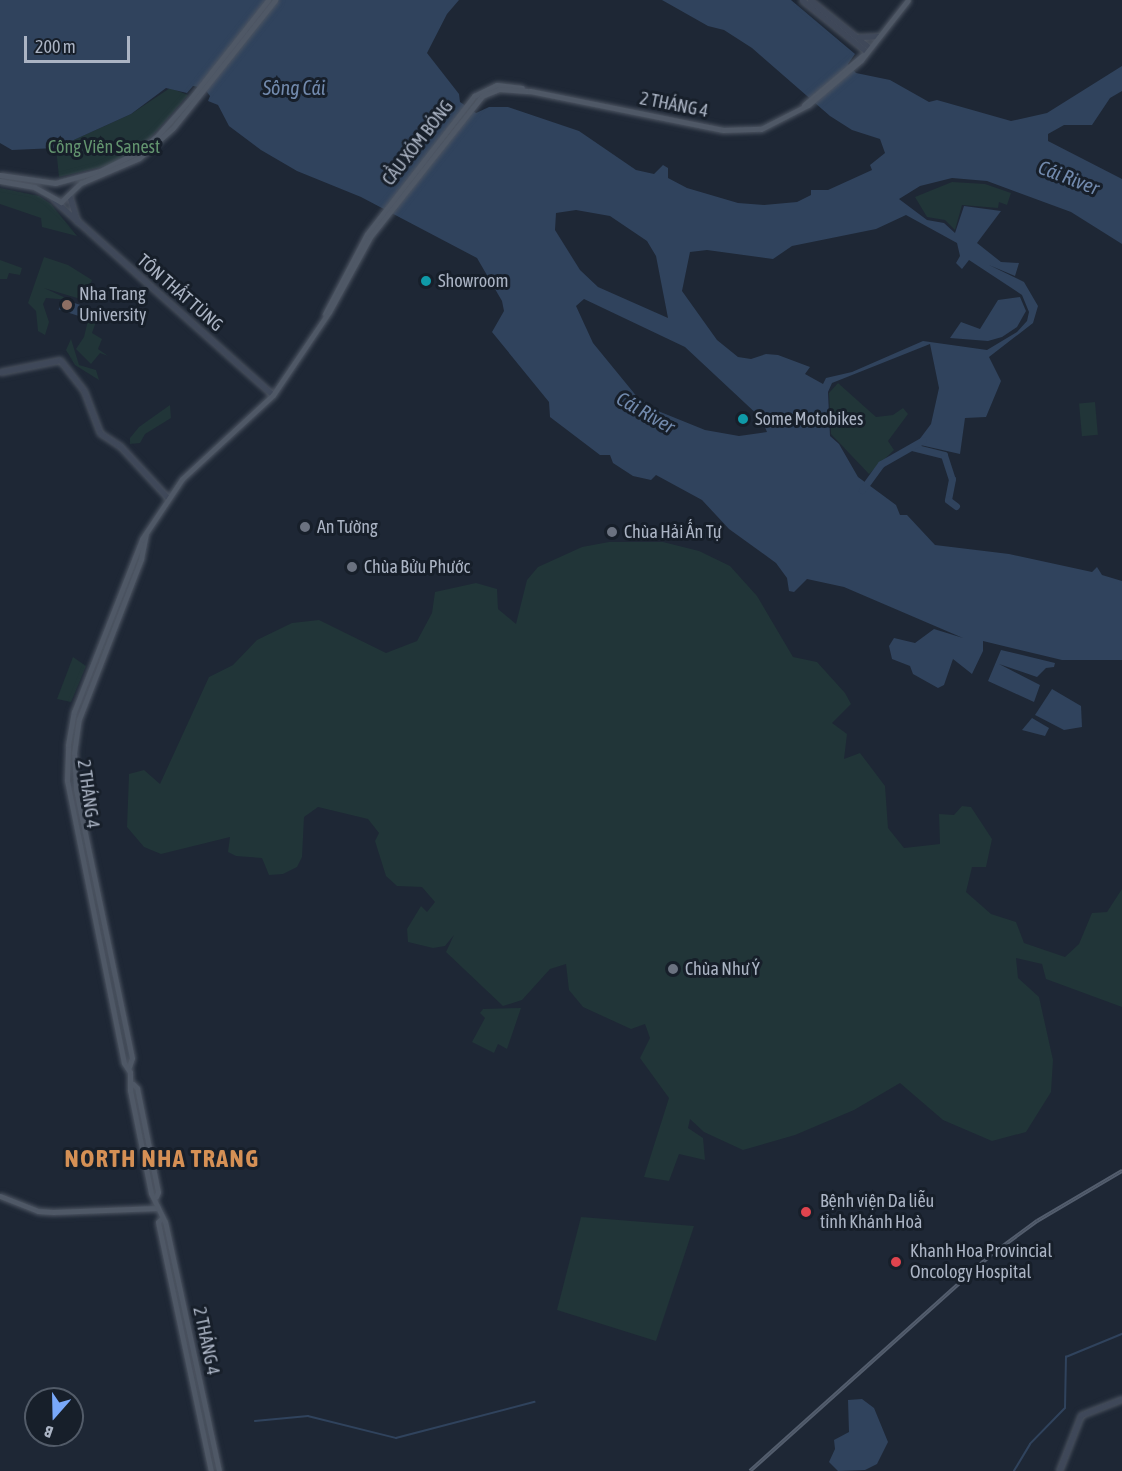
<!DOCTYPE html>
<meta charset="utf-8">
<style>
body{margin:0}
#map{position:relative;width:1122px;height:1471px;overflow:hidden;background:#1e2735;font-family:"Asap Condensed",sans-serif}
div>[style]{position:absolute}
.green>*{inset:0;background:#213538;transform-origin:0 0}
.water>*{inset:0;background:#30435d;transform-origin:0 0}
.stream>*{height:1.5px;margin:-0.75px;padding:0 0.75px;transform-origin:0.75px;border-radius:0.75px;background:#30435d}
.river>*{height:7px;margin:-3.5px;padding:0 3.5px;transform-origin:3.5px;border-radius:3.5px;background:#30435d}
.roads{filter:drop-shadow(0 0 2px #4c5461) drop-shadow(0 0 2px #4c5461)}
.secondary>*{height:5px;margin:-2.5px;padding:0 2.5px;transform-origin:2.5px;border-radius:2.5px;background:#3f4859}
.primary>*{height:5px;margin:-2.5px;padding:0 2.5px;transform-origin:2.5px;border-radius:2.5px;background:#4f5866}
.rail>*{height:4px;margin-top:-2px;transform-origin:0;background:repeating-linear-gradient(90deg,#171f2a 0 4.5px,#535d6d 0 9px);box-sizing:border-box;border-block:2px solid #535d6d}
.dots>*{width:16px;height:16px;translate:-50% -50%;box-sizing:border-box;border:3px solid #171f2a;border-radius:50%}
span{translate:-50% -50%;white-space:nowrap;text-align:center;line-height:1.15;-webkit-text-stroke:6px #171f2a;paint-order:stroke}
.street-label{font-size:18px;color:#abb4c4}
.park-label{font-size:18px;color:#63946f}
.poi-label{font-size:18px;color:#abb4c4}
.left{translate:0 -50%;text-align:left}
.water-label{font-size:20px;color:#728aad;font-style:italic}
.district-label{font-size:24px;color:#d59055;font-weight:700;letter-spacing:1.5px}
.north{position:absolute;left:24px;top:1387px;width:60px;height:60px;box-sizing:border-box;background:#171f2a;border:2px solid #525b68;border-radius:50%;rotate:200deg;font-size:16px;font-weight:700;line-height:24px;text-align:center;color:#abb4c4}
.north::after{content:'';display:block;margin:auto;width:21px;height:27px;background:#79a8fa;clip-path:polygon(50% 0,100% 100%,50% 72%,0 100%)}
.scale{position:absolute;left:24px;top:36px;width:106px;height:27px;box-sizing:border-box;border:3px solid #abb4c4;border-top:0;padding-left:8px;font-size:18px;line-height:21px;white-space:nowrap;color:#abb4c4;-webkit-text-stroke:4px #171f2a;paint-order:stroke}
</style>
<div id="map">
<div class="green">
<i style="clip-path:polygon(170px 88px,188px 95px,146px 143px,110px 165px,59px 177px,56px 148px,131px 114px)"></i>
<i style="clip-path:polygon(952px 182px,985px 184px,1011px 193px,1007px 205px,999px 202px,998px 208px,962px 205px,955px 230px,945px 220px,927px 217px,915px 197px)"></i>
<i style="clip-path:polygon(0 188px,39px 196px,51px 204px,77px 236px,42px 227px,41px 218px,0 204px)"></i>
<i style="clip-path:polygon(44px 257px,68px 265px,92px 280px,86px 295px,77px 298px,44px 288px,70px 300px,46px 298px,43px 304px,49px 322px,45px 335px,38px 331px,36px 311px,28px 303px)"></i>
<i style="clip-path:polygon(0 260px,22px 268px,20px 275px,9px 273px,7px 279px,0 279px)"></i>
<i style="clip-path:polygon(89px 316px,96px 322px,92px 333px,102px 339px,98px 349px,108px 356px,100px 353px,91px 364px,76px 349px,84px 337px)"></i>
<i style="clip-path:polygon(71px 339px,79px 365px,96px 370px,99px 380px,75px 365px,66px 350px)"></i>
<i style="clip-path:polygon(838px 383px,876px 417px,893px 415px,903px 408px,908px 414px,888px 441px,894px 450px,869px 474px,831px 434px,829px 393px)"></i>
<i style="left:1095px;top:402px;width:33px;height:16px;rotate:85deg"></i>
<i style="clip-path:polygon(170px 405px,171px 418px,145px 434px,140px 443px,130px 444px,130px 438px,139px 427px)"></i>
<i style="clip-path:polygon(609px 542px,663px 542px,699px 551px,730px 566px,757px 596px,793px 657px,817px 662px,845px 693px,851px 704px,832px 723px,847px 734px,844px 759px,860px 753px,885px 786px,888px 828px,904px 848px,940px 844px,939px 814px,954px 815px,962px 806px,971px 807px,992px 839px,986px 867px,972px 867px,966px 892px,991px 914px,1016px 922px,1024px 943px,1065px 957px,1079px 944px,1092px 913px,1107px 912px,1122px 889px,1122px 1007px,1046px 979px,1042px 964px,1016px 958px,1018px 978px,1039px 997px,1053px 1060px,1051px 1092px,1026px 1132px,992px 1141px,943px 1120px,900px 1083px,854px 1110px,795px 1135px,743px 1150px,704px 1132px,690px 1119px,688px 1128px,703px 1138px,705px 1160px,679px 1154px,669px 1181px,644px 1177px,669px 1098px,640px 1058px,650px 1038px,645px 1024px,631px 1029px,583px 1007px,569px 990px,566px 964px,550px 969px,522px 1000px,503px 1006px,446px 952px,454px 935px,445px 946px,433px 948px,408px 942px,407px 929px,421px 906px,427px 912px,435px 902px,422px 887px,397px 886px,386px 876px,375px 841px,379px 833px,368px 819px,318px 807px,304px 817px,302px 857px,297px 867px,283px 874px,269px 875px,262px 858px,236px 856px,228px 852px,230px 837px,161px 854px,144px 847px,127px 827px,129px 774px,144px 770px,160px 784px,209px 677px,233px 665px,257px 640px,292px 623px,319px 620px,386px 653px,417px 641px,432px 613px,435px 592px,476px 583px,497px 589px,498px 609px,516px 624px,527px 580px,538px 567px,582px 547px)"></i>
<i style="clip-path:polygon(73px 657px,86px 666px,71px 702px,57px 699px)"></i>
<i style="clip-path:polygon(521px 1008px,507px 1049px,498px 1044px,494px 1053px,472px 1042px,485px 1018px,480px 1013px,483px 1009px)"></i>
<i style="clip-path:polygon(581px 1217px,694px 1226px,656px 1341px,557px 1310px)"></i>
</div>
<div class="water">
<i style="clip-path:polygon(evenodd,0 0,459px 0,447px 14px,427px 53px,459px 94px,460px 102px,476px 113px,489px 107px,508px 107px,579px 131px,636px 170px,654px 174px,663px 165px,668px 168px,668px 178px,687px 188px,738px 203px,764px 205px,797px 202px,811px 195px,811px 190px,828px 190px,872px 170px,870px 165px,885px 153px,880px 139px,852px 130px,830px 116px,752px 48px,724px 30px,708px 26px,662px 0,791px 0,855px 54px,848px 64px,856px 73px,890px 80px,929px 102px,937px 100px,1011px 121px,1047px 113px,1122px 66px,1122px 91px,1110px 98px,1092px 125px,1064px 125px,1048px 134px,1048px 141px,1122px 179px,1122px 244px,1071px 212px,987px 181px,952px 178px,920px 186px,899px 199px,927px 220px,944px 223px,955px 233px,964px 206px,1001px 211px,977px 243px,1001px 262px,1019px 263px,1015px 276px,989px 265px,1024px 282px,1038px 306px,1033px 323px,989px 357px,1001px 381px,986px 417px,965px 418px,960px 454px,916px 444px,931px 424px,939px 388px,930px 344px,832px 383px,828px 392px,830px 436px,839px 444px,858px 477px,896px 505px,900px 515px,907px 515px,935px 545px,1009px 554px,1092px 572px,1097px 567px,1102px 575px,1122px 581px,1122px 660px,1062px 660px,983px 641px,983px 651px,972px 674px,953px 659px,944px 685px,938px 688px,913px 674px,910px 666px,892px 659px,889px 646px,894px 638px,915px 643px,934px 629px,963px 638px,844px 587px,807px 579px,794px 592px,789px 591px,787px 578px,776px 563px,729px 529px,702px 500px,656px 475px,651px 480px,633px 476px,613px 463px,610px 455px,600px 455px,550px 417px,549px 402px,492px 332px,504px 311px,502px 301px,477px 258px,361px 197px,297px 171px,261px 150px,229px 126px,218px 105px,208px 101px,210px 96px,204px 88px,193px 86px,187px 93px,166px 88px,131px 114px,56px 148px,12px 150px,0 143px,0 0,576px 210px,610px 216px,647px 241px,656px 256px,668px 318px,598px 287px,580px 270px,555px 230px,556px 213px,576px 210px,0 0,906px 215px,957px 243px,960px 256px,956px 263px,962px 269px,969px 260px,1022px 295px,1029px 312px,1027px 321px,1017px 332px,987px 350px,923px 341px,852px 372px,826px 378px,823px 384px,805px 374px,810px 367px,778px 355px,766px 354px,751px 359px,738px 357px,717px 340px,682px 291px,690px 252px,707px 250px,773px 259px,792px 246px,876px 229px,906px 215px,0 0,584px 299px,685px 347px,761px 418px,767px 432px,739px 436px,705px 430px,658px 411px,638px 398px,593px 343px,576px 306px,584px 299px)"></i>
<i style="clip-path:polygon(1020px 297px,1026px 311px,1017px 327px,1002px 337px,988px 341px,950px 338px,961px 322px,980px 329px,998px 300px)"></i>
<i style="left:62px;top:299px;width:22px;height:11px;rotate:18deg"></i>
<i style="clip-path:polygon(1001px 650px,1055px 663px,1054px 667px,1046px 668px,1037px 677px,999px 664px,1040px 685px,1034px 702px,988px 681px)"></i>
<i style="clip-path:polygon(1052px 689px,1081px 706px,1082px 727px,1064px 730px,1035px 715px)"></i>
<i style="clip-path:polygon(1032px 718px,1049px 728px,1045px 736px,1022px 730px)"></i>
<i style="clip-path:polygon(862px 1399px,874px 1408px,888px 1442px,877px 1464px,865px 1470px,838px 1471px,829px 1462px,835px 1449px,834px 1440px,849px 1432px,848px 1400px)"></i>
</div>
<div class="stream">
<i style="left:255px;top:1421px;width:53px;rotate:-5.4deg"></i>
<i style="left:308px;top:1416px;width:91px;rotate:14deg"></i>
<i style="left:396px;top:1438px;width:143px;rotate:-14.6deg"></i>
<i style="left:1014px;top:1471px;width:31px;rotate:-59deg"></i>
<i style="left:1030px;top:1444px;width:50px;rotate:-45.8deg"></i>
<i style="left:1065px;top:1408px;width:51px;rotate:-88.9deg"></i>
<i style="left:1066px;top:1357px;width:61px;rotate:-22.3deg"></i>
</div>
<div class="river">
<i style="left:912px;top:447px;width:33px;rotate:14deg"></i>
<i style="left:944px;top:455px;width:25px;rotate:72deg"></i>
<i style="left:952px;top:479px;width:21px;rotate:101deg"></i>
<i style="left:948px;top:500px;width:10px;rotate:37deg"></i>
<i style="left:862px;top:490px;width:32px;rotate:-54deg"></i>
<i style="left:881px;top:464px;width:48px;rotate:-29.7deg"></i>
</div>
<div class="roads">
<div class="secondary">
<i style="left:802px;top:0;width:83px;rotate:38.7deg"></i>
<i style="left:810px;top:0;width:77px;rotate:38.7deg"></i>
<i style="left:859px;top:37px;width:20px;rotate:-3deg"></i>
<i style="left:69px;top:195px;width:28px;rotate:73deg"></i>
<i style="left:54px;top:200px;width:293px;rotate:41.7deg"></i>
<i style="left:0;top:372px;width:61px;rotate:-11.3deg"></i>
<i style="left:60px;top:360px;width:39px;rotate:52deg"></i>
<i style="left:84px;top:391px;width:45px;rotate:69.1deg"></i>
<i style="left:100px;top:433px;width:24px;rotate:33deg"></i>
<i style="left:120px;top:446px;width:69px;rotate:47.3deg"></i>
<i style="left:1059px;top:1471px;width:60px;rotate:-68.6deg"></i>
<i style="left:1081px;top:1415px;width:44px;rotate:-21.3deg"></i>
</div>
<div class="primary">
<i style="left:804px;top:105px;width:77px;rotate:-40.3deg"></i>
<i style="left:0;top:175px;width:56px;rotate:8.3deg"></i>
<i style="left:55px;top:183px;width:47px;rotate:-14.9deg"></i>
<i style="left:100px;top:171px;width:40px;rotate:-26.6deg"></i>
<i style="left:136px;top:153px;width:28px;rotate:-39deg"></i>
<i style="left:158px;top:135px;width:50px;rotate:-48.3deg"></i>
<i style="left:191px;top:98px;width:125px;rotate:-51.8deg"></i>
<i style="left:0;top:181px;width:35px;rotate:10deg"></i>
<i style="left:34px;top:187px;width:31px;rotate:29deg"></i>
<i style="left:61px;top:202px;width:28px;rotate:-44deg"></i>
<i style="left:81px;top:183px;width:63px;rotate:-23.3deg"></i>
<i style="left:139px;top:158px;width:45px;rotate:-41.4deg"></i>
<i style="left:173px;top:128px;width:164px;rotate:-51.4deg"></i>
<i style="left:325px;top:314px;width:90px;rotate:-62.3deg"></i>
<i style="left:367px;top:234px;width:175px;rotate:-52.2deg"></i>
<i style="left:474px;top:96px;width:25px;rotate:-26deg"></i>
<i style="left:497px;top:85px;width:25px;rotate:7deg"></i>
<i style="left:129px;top:1067px;width:9px;rotate:-72deg"></i>
<i style="left:132px;top:1058px;width:275px;rotate:-101.8deg"></i>
<i style="left:76px;top:789px;width:36px;rotate:-93deg"></i>
<i style="left:74px;top:753px;width:34px;rotate:-82deg"></i>
<i style="left:79px;top:719px;width:172px;rotate:-68.8deg"></i>
<i style="left:141px;top:559px;width:25px;rotate:-79deg"></i>
<i style="left:133px;top:1084px;width:6px;rotate:45deg"></i>
<i style="left:137px;top:1088px;width:106px;rotate:78.6deg"></i>
<i style="left:158px;top:1192px;width:5px;rotate:112deg"></i>
<i style="left:0;top:1196px;width:41px;rotate:21.5deg"></i>
<i style="left:38px;top:1211px;width:15px;rotate:4deg"></i>
<i style="left:53px;top:1212px;width:105px;rotate:-2.2deg"></i>
<i style="left:161px;top:1219px;width:4px;rotate:135deg"></i>
<i style="left:158px;top:1222px;width:255px;rotate:78deg"></i>
<i style="left:219px;top:1471px;width:255px;rotate:-102.2deg"></i>
<i style="left:165px;top:1222px;width:32px;rotate:-116deg"></i>
<i style="left:151px;top:1193px;width:105px;rotate:-101.5deg"></i>
<i style="left:130px;top:1090px;width:18px;rotate:-90deg"></i>
<i style="left:130px;top:1072px;width:11px;rotate:-124deg"></i>
<i style="left:124px;top:1063px;width:289px;rotate:-101.4deg"></i>
<i style="left:67px;top:780px;width:35px;rotate:-88deg"></i>
<i style="left:68px;top:745px;width:34px;rotate:-80deg"></i>
<i style="left:74px;top:712px;width:186px;rotate:-68.5deg"></i>
<i style="left:142px;top:539px;width:72px;rotate:-56.3deg"></i>
<i style="left:182px;top:479px;width:124px;rotate:-42.7deg"></i>
<i style="left:273px;top:395px;width:100px;rotate:-56deg"></i>
<i style="left:329px;top:312px;width:85px;rotate:-61.3deg"></i>
<i style="left:370px;top:237px;width:180px;rotate:-51.5deg"></i>
<i style="left:482px;top:96px;width:18px;rotate:-22deg"></i>
<i style="left:499px;top:89px;width:31px;rotate:4deg"></i>
<i style="left:530px;top:91px;width:197px;rotate:11.4deg"></i>
<i style="left:723px;top:130px;width:38px;rotate:-2deg"></i>
<i style="left:761px;top:129px;width:53px;rotate:-27.1deg"></i>
<i style="left:808px;top:105px;width:70px;rotate:-40.3deg"></i>
<i style="left:861px;top:60px;width:76px;rotate:-51.9deg"></i>
</div>
</div>
<div class="rail">
<i style="left:750px;top:1471px;width:325px;rotate:-41.9deg"></i>
<i style="left:992px;top:1254px;width:56px;rotate:-36.3deg"></i>
<i style="left:1037px;top:1221px;width:99px;rotate:-30.5deg"></i>
</div>
<div class="dots">
<i style="left:426px;top:281px;background:#0f9aa8"></i>
<i style="left:67px;top:305px;background:#8d6e63"></i>
<i style="left:743px;top:419px;background:#0f9aa8"></i>
<i style="left:305px;top:527px;background:#6b7280"></i>
<i style="left:612px;top:532px;background:#6b7280"></i>
<i style="left:352px;top:567px;background:#6b7280"></i>
<i style="left:673px;top:969px;background:#6b7280"></i>
<i style="left:806px;top:1212px;background:#e0444e"></i>
<i style="left:896px;top:1262px;background:#e0444e"></i>
</div>
<div class="street-label">
<span style="left:674px;top:105px;rotate:11deg">2 THÁNG 4</span>
<span style="left:418px;top:143px;rotate:-52deg">CẦU XÓM BÓNG</span>
<span style="left:180px;top:293px;rotate:41deg">TÔN THẤT TÙNG</span>
<span style="left:88px;top:794px;rotate:82deg">2 THÁNG 4</span>
<span style="left:206px;top:1341px;rotate:78deg">2 THÁNG 4</span>
</div>
<div class="park-label">
<span style="left:104px;top:147px">Công Viên Sanest</span>
</div>
<div class="poi-label">
<span class="left" style="left:438px;top:281px">Showroom</span>
<span class="left" style="left:79px;top:305px">Nha Trang<br>University</span>
<span class="left" style="left:755px;top:419px">Some Motobikes</span>
<span class="left" style="left:317px;top:527px">An Tường</span>
<span class="left" style="left:624px;top:532px">Chùa Hải Ấn Tự</span>
<span class="left" style="left:364px;top:567px">Chùa Bửu Phước</span>
<span class="left" style="left:685px;top:969px">Chùa Như Ý</span>
<span class="left" style="left:820px;top:1212px">Bệnh viện Da liễu<br>tỉnh Khánh Hoà</span>
<span class="left" style="left:910px;top:1262px">Khanh Hoa Provincial<br>Oncology Hospital</span>
</div>
<div class="water-label">
<span style="left:294px;top:87px">Sông Cái</span>
<span style="left:1069px;top:177px;rotate:21deg">Cái River</span>
<span style="left:646px;top:412px;rotate:30deg">Cái River</span>
</div>
<div class="district-label">
<span style="left:162px;top:1159px">NORTH NHA TRANG</span>
</div>
<div class="north">B</div>
<div class="scale">200 m</div>
</div>
